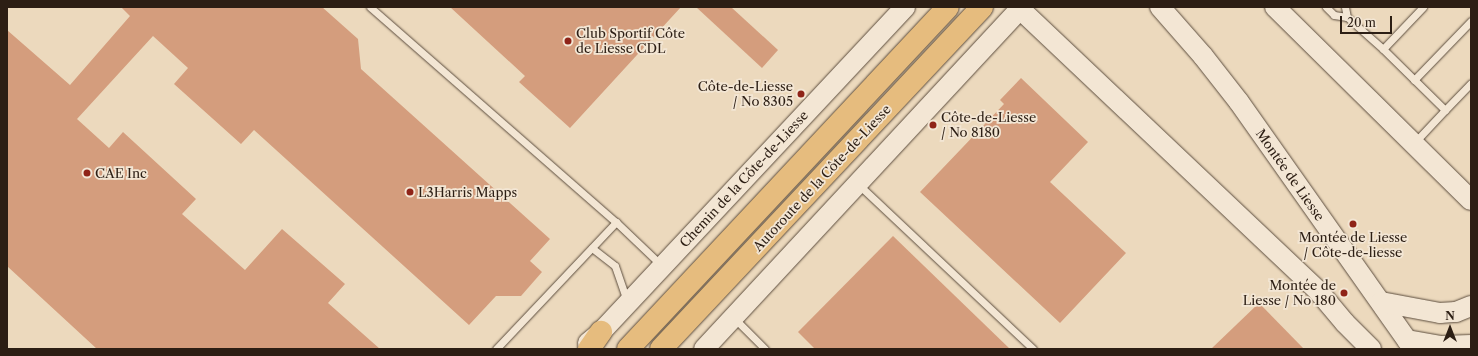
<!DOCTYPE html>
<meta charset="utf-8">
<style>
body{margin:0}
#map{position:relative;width:1478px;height:356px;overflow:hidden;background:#ecd9bd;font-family:"Libre Caslon Text",serif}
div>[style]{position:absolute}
.building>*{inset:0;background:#d49d7d}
.roads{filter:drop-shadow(0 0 1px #5c4d3e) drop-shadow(0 0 1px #5c4d3e)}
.lane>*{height:7px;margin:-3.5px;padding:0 3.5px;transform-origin:3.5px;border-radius:3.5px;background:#f3e6d4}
.secondary>*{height:20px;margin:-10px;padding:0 10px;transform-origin:10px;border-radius:10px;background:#f3e6d4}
.highway>*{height:22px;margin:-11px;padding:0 11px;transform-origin:11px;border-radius:11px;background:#e6bc7e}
.dots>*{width:11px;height:11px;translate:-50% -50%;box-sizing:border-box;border:2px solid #f3e6d4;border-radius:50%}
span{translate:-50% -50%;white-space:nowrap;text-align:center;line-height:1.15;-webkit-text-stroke:3.5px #f3e6d4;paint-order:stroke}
.poi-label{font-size:13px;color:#2c1e14}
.left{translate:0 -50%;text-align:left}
.right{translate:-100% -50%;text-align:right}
.street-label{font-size:13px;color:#2c1e14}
.frame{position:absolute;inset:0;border:8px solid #2c1e14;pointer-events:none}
.north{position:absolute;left:1430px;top:308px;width:40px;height:40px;-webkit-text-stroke:3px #f3e6d4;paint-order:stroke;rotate:0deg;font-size:11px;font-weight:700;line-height:16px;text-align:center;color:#2c1e14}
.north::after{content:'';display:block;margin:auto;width:14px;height:18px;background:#2c1e14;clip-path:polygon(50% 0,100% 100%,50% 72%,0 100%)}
.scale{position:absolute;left:1340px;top:16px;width:52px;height:18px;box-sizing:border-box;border:2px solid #2c1e14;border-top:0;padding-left:5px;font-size:12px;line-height:14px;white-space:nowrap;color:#2c1e14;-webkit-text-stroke:3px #f3e6d4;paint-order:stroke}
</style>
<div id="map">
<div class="building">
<i style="clip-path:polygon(121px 7px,322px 7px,358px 39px,361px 69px,550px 239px,530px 261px,542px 272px,521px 296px,496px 296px,469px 325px,254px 130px,241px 144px,174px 84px,188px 68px,153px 36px,77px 119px,109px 148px,123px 132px,196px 199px,182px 214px,245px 270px,282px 229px,345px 284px,328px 303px,380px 349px,97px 349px,7px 266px,7px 30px,70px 85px,130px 16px)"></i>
<i style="clip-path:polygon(450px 7px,681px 7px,570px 128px,519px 82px,525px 76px)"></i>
<i style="clip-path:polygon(696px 7px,731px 7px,778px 50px,762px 68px)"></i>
<i style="clip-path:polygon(1021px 78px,1088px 142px,1050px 182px,1126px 253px,1060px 323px,920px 192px,1004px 104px,1000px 100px)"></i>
<i style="clip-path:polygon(893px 236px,1010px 349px,815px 349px,798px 332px)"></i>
<i style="clip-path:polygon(1259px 303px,1304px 349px,1211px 349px)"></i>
</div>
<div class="roads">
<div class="lane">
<i style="left:370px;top:7px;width:327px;rotate:41.2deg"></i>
<i style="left:616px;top:222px;width:62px;rotate:43.7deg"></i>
<i style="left:1326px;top:7px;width:11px;rotate:45deg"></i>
<i style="left:1334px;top:15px;width:13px;rotate:9deg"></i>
<i style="left:1347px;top:17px;width:48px;rotate:41.6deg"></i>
<i style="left:1383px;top:49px;width:58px;rotate:-46.4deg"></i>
<i style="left:1345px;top:7px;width:10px;rotate:79deg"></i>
<i style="left:1383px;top:49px;width:87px;rotate:44.5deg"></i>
<i style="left:1445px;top:110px;width:37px;rotate:-46deg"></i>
<i style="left:1414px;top:80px;width:82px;rotate:-46deg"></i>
<i style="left:1415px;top:142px;width:44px;rotate:-46.8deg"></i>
<i style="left:859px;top:185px;width:239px;rotate:43.3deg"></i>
<i style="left:592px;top:248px;width:29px;rotate:38deg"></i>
<i style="left:615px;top:266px;width:36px;rotate:71deg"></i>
<i style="left:734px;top:318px;width:44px;rotate:45deg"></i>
<i style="left:496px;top:349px;width:175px;rotate:-46.6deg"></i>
</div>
<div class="secondary">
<i style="left:1160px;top:7px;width:65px;rotate:48.7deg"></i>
<i style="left:1203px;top:56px;width:58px;rotate:52deg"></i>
<i style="left:1239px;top:102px;width:302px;rotate:54.8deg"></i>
<i style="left:1275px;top:7px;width:275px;rotate:44.6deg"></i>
<i style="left:1020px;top:9px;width:412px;rotate:43.4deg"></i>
<i style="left:1319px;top:292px;width:40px;rotate:50deg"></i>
<i style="left:1345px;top:323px;width:37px;rotate:45deg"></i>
<i style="left:1381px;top:302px;width:60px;rotate:10.6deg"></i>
<i style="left:1440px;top:313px;width:16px;rotate:-4deg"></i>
<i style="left:1456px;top:312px;width:16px;rotate:-22deg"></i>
<i style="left:1407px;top:340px;width:36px;rotate:10deg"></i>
<i style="left:1442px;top:346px;width:29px;rotate:-2deg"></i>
<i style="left:588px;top:343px;width:17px;rotate:-40deg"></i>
<i style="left:601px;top:332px;width:445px;rotate:-46.9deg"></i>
<i style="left:704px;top:349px;width:467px;rotate:-47.1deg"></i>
</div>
<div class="highway">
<i style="left:589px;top:349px;width:21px;rotate:-55deg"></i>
<i style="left:628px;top:349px;width:468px;rotate:-46.9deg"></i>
<i style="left:661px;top:349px;width:469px;rotate:-46.8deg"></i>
</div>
</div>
<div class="dots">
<i style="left:568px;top:41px;background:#8f2418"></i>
<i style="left:801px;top:94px;background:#8f2418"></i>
<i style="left:933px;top:125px;background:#8f2418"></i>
<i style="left:87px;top:173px;background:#8f2418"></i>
<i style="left:410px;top:192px;background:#8f2418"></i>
<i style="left:1353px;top:224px;background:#8f2418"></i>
<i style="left:1344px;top:293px;background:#8f2418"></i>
</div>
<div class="poi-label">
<span class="left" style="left:576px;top:41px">Club Sportif Côte<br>de Liesse CDL</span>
<span class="right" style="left:793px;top:94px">Côte-de-Liesse<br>/ No 8305</span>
<span class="left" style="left:941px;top:125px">Côte-de-Liesse<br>/ No 8180</span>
<span class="left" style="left:95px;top:173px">CAE Inc</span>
<span class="left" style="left:418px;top:192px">L3Harris Mapps</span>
<span style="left:1353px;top:245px">Montée de Liesse<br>/ Côte-de-liesse</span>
<span class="right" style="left:1336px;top:293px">Montée de<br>Liesse / No 180</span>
</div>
<div class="street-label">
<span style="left:1290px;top:175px;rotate:55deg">Montée de Liesse</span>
<span style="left:822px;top:178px;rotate:-47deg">Autoroute de la Côte-de-Liesse</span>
<span style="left:744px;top:179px;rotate:-47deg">Chemin de la Côte-de-Liesse</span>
</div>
<div class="frame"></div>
<div class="north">N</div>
<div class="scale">20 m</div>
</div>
